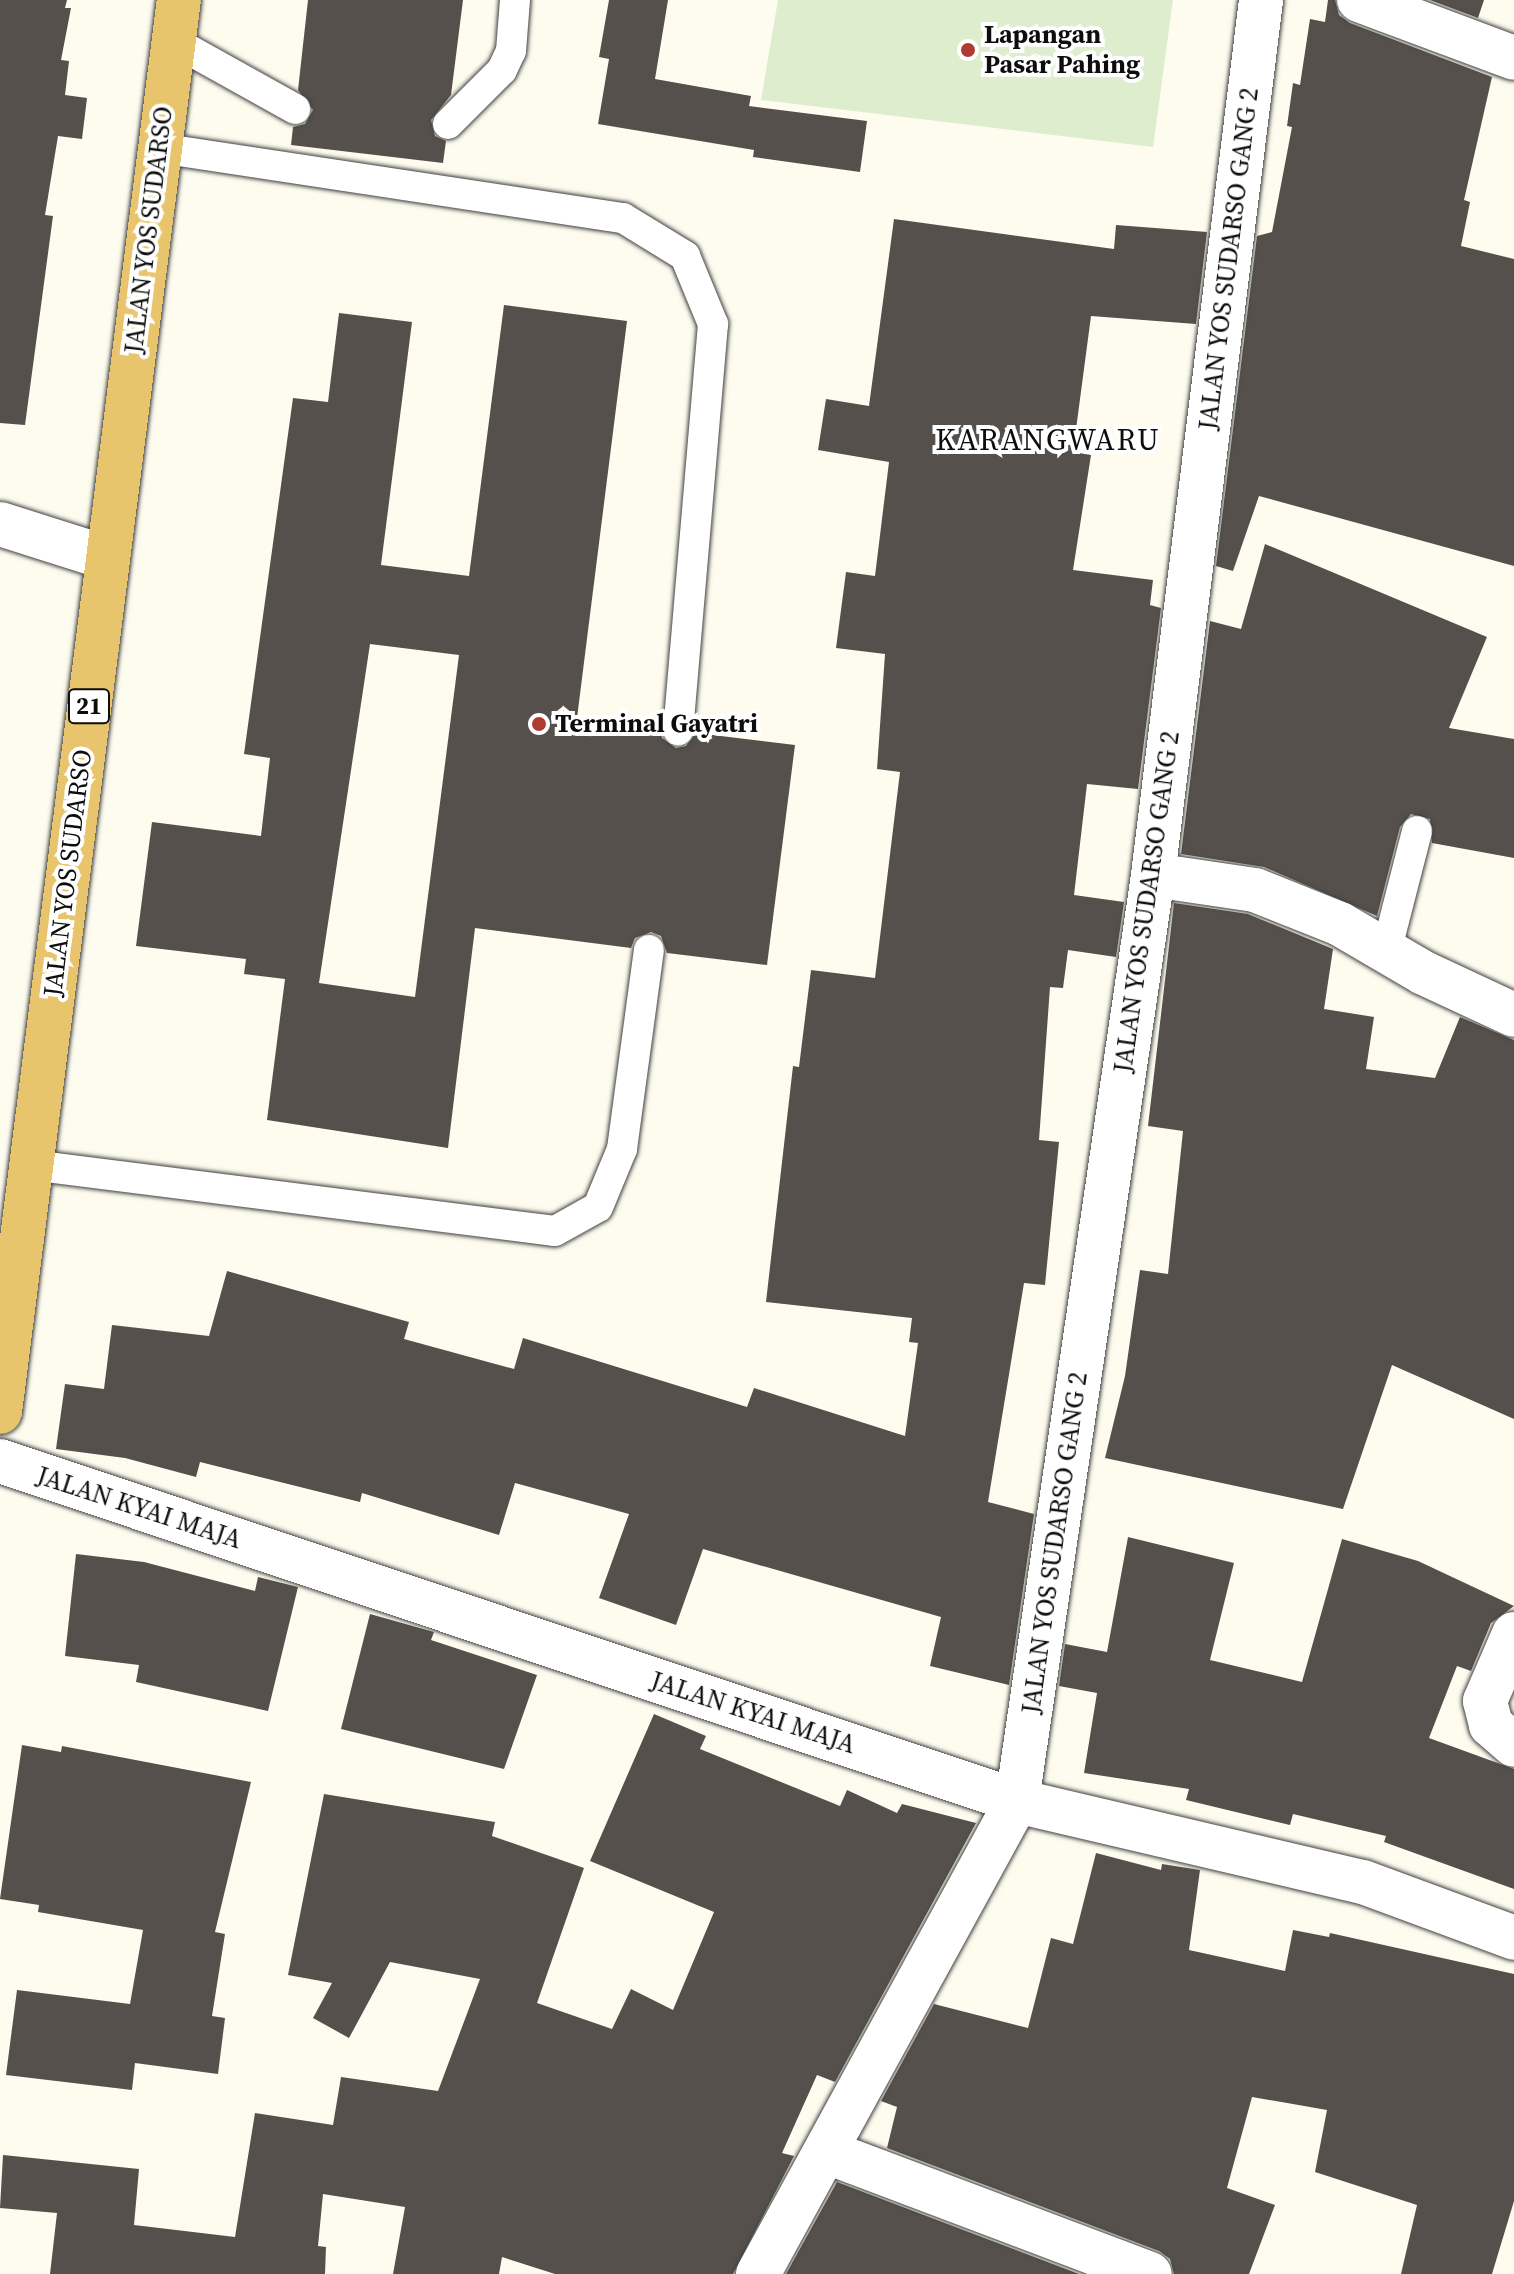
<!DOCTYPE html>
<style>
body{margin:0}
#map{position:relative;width:1514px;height:2274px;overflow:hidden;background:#fdfcef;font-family:"Source Serif 4",serif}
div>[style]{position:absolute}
.pitch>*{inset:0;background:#deedcd}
.building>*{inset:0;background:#55504b}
.roads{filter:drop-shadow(0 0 2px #404040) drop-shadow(0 0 2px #404040)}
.service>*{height:30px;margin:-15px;padding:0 15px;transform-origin:15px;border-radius:15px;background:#fff}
.minor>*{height:44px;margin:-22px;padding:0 22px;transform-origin:22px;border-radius:22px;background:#fff}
.tertiary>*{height:44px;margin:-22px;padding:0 22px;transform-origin:22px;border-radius:22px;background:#fff}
.trunk>*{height:44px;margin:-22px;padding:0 22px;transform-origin:22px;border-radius:22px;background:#e8c46c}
.dots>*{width:22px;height:22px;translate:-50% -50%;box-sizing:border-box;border:4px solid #fff;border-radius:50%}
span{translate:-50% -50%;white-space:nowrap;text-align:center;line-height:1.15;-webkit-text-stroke:8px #fff;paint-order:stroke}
.shield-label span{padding:2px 6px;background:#fff;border:2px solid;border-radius:6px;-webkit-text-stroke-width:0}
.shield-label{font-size:24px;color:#0d0d0d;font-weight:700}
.poi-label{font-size:26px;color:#0d0d0d;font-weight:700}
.left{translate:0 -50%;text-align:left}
.street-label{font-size:26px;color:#0d0d0d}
.quarter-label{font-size:30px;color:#0d0d0d;letter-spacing:2px}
</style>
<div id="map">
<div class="pitch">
<i style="clip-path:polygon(778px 0,1173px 0,1153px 147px,761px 100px)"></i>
</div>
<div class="building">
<i style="clip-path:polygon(0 0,67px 0,65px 8px,71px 8px,61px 60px,69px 61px,65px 95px,87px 98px,82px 139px,58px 136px,45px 215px,53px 216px,25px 425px,0 423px)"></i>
<i style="clip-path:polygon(308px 0,463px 0,451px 95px,431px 120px,435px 136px,446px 141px,443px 163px,291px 145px,293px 127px,305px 124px,313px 110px,298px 90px)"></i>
<i style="clip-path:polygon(609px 0,668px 0,655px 79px,751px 96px,749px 106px,867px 121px,860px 172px,753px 157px,754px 150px,598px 124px,609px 59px,599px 57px)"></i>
<i style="clip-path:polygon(1328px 0,1335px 0,1339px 15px,1350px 23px,1492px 77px,1464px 200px,1470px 202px,1461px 246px,1514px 259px,1514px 566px,1259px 496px,1233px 571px,1216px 566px,1257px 236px,1272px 232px,1292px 127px,1287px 126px,1293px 83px,1300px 85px,1310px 19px,1325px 22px)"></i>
<i style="clip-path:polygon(1430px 0,1484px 0,1478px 18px)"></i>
<i style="clip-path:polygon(894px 219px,1114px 249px,1116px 225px,1207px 232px,1196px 324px,1091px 316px,1073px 452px,1091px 455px,1073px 570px,1153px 580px,1150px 605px,1161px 608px,1138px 789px,1087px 784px,1074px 895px,1124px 902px,1116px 957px,1068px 950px,1063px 988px,1050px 987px,1039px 1140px,1059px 1142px,1045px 1285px,1024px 1283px,988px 1502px,1034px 1514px,1009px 1685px,930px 1666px,941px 1617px,703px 1549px,676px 1625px,599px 1598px,629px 1514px,515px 1483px,499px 1535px,362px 1493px,360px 1502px,200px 1462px,196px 1477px,125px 1458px,56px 1449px,65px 1384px,104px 1389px,112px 1325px,209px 1336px,227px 1271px,409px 1322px,404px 1339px,514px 1369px,523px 1338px,747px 1407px,754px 1388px,905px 1436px,918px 1343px,909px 1342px,912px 1318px,766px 1302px,793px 1066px,799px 1067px,811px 970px,875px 978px,900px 772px,877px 769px,885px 654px,836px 648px,846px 572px,875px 576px,889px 462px,818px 450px,826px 399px,869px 406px)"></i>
<i style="clip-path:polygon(evenodd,504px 305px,627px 321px,577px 718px,660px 728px,662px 738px,676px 748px,686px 746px,696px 733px,795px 745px,767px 965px,667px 953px,661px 936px,651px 932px,635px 938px,631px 948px,475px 928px,448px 1148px,267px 1120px,285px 979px,244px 974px,246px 959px,136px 946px,152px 822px,261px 836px,270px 758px,244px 754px,293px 398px,328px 402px,339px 313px,412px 322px,381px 565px,469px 576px,504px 305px,370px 644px,459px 655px,415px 997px,319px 983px,370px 644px)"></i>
<i style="clip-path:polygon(1265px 544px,1487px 637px,1449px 728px,1514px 739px,1514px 858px,1432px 843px,1430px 819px,1411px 814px,1400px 827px,1377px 916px,1264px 867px,1181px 854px,1210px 621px,1241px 629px)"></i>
<i style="clip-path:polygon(1174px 903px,1248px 914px,1333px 949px,1324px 1009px,1374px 1017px,1366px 1069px,1435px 1078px,1460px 1017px,1514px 1040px,1514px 1419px,1392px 1365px,1343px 1509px,1105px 1458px,1125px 1376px,1140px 1270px,1168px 1274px,1183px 1131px,1148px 1126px)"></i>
<i style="clip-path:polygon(1128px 1537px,1234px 1563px,1210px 1660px,1302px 1682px,1342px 1539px,1418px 1561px,1514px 1606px,1491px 1623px,1471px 1671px,1457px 1666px,1429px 1738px,1514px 1769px,1514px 1889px,1384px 1842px,1386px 1836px,1293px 1814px,1290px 1825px,1186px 1800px,1189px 1789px,1084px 1773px,1097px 1693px,1059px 1686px,1065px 1644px,1107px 1652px)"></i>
<i style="clip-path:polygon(76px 1554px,144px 1562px,255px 1591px,258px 1577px,298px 1587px,268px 1711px,136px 1682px,139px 1665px,65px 1656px)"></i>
<i style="clip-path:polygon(370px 1614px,434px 1632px,431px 1640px,537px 1675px,504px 1769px,341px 1729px)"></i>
<i style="clip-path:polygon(654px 1714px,706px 1736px,700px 1749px,840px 1806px,847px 1790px,897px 1813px,902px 1804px,976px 1823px,835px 2082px,817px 2075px,782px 2153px,794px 2156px,733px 2274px,555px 2274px,502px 2257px,499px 2274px,393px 2274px,405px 2207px,323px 2194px,318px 2246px,326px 2247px,325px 2274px,50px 2274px,57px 2213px,0 2208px,3px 2155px,139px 2169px,134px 2225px,235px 2237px,255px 2113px,333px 2125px,341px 2077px,438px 2091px,480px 1979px,390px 1962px,349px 2038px,313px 2018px,332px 1983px,288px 1975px,324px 1794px,495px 1822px,492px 1836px,584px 1868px,537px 2003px,612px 2029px,631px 1989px,673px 2010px,714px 1912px,590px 1861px)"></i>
<i style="clip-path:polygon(22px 1745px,61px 1752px,62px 1746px,251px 1782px,215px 1932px,225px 1934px,212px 2016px,225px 2018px,218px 2074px,135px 2063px,132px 2090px,6px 2075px,17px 1990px,130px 2004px,143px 1930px,38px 1912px,39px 1905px,0 1899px)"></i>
<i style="clip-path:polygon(1096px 1853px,1161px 1870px,1162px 1864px,1200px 1870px,1189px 1950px,1285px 1971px,1293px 1930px,1329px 1937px,1330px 1933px,1514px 1974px,1514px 2201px,1492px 2274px,1401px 2274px,1417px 2205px,1315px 2172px,1327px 2110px,1252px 2097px,1227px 2188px,1275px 2205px,1249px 2274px,1174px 2274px,1170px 2259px,1159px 2251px,887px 2148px,897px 2107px,881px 2101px,934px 2004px,1028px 2028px,1051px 1938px,1073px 1944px)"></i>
<i style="clip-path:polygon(837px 2182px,1079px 2274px,786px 2274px)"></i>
</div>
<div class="roads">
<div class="service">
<i style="left:173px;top:41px;width:140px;rotate:29.1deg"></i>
<i style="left:448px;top:124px;width:76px;rotate:-45deg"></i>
<i style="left:502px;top:70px;width:21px;rotate:-65deg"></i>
<i style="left:511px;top:51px;width:51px;rotate:-85.5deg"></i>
<i style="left:159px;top:148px;width:469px;rotate:8.6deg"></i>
<i style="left:623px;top:218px;width:73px;rotate:31.5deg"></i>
<i style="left:685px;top:256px;width:74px;rotate:67.6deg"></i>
<i style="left:713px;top:324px;width:408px;rotate:94.9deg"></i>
<i style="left:1386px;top:952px;width:125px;rotate:-75.6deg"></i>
<i style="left:31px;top:1165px;width:528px;rotate:7.18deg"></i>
<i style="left:555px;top:1231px;width:49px;rotate:-29.2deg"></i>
<i style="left:598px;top:1207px;width:63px;rotate:-67.5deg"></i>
<i style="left:622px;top:1149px;width:201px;rotate:-82.3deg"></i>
</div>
<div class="minor">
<i style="left:1359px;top:0;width:165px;rotate:20.5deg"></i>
<i style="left:0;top:524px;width:112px;rotate:17.6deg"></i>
<i style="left:1153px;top:875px;width:103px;rotate:8.4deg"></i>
<i style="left:1255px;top:890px;width:92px;rotate:21.8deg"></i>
<i style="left:1340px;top:924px;width:97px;rotate:30.3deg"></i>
<i style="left:1424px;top:973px;width:99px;rotate:25deg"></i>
<i style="left:1514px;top:1634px;width:73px;rotate:113.4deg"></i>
<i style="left:1485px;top:1701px;width:25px;rotate:76deg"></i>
<i style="left:1491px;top:1725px;width:30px;rotate:41deg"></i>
<i style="left:827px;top:2152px;width:345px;rotate:20.7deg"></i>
<i style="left:758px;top:2274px;width:539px;rotate:-61.3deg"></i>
<i style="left:1017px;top:1801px;width:936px;rotate:-81.64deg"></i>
<i style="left:1153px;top:875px;width:882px;rotate:-82.96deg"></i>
</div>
<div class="tertiary">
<i style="left:0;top:1461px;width:1072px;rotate:18.49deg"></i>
<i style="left:1017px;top:1801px;width:355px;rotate:13.2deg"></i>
<i style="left:1363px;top:1882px;width:161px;rotate:20.3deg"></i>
</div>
<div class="trunk">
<i style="left:0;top:1412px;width:1423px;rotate:-82.78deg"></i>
</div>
</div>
<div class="dots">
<i style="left:968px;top:50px;background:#b03b33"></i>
<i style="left:539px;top:724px;background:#b03b33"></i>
</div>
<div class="shield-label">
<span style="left:89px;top:706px">21</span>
</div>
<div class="poi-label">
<span class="left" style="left:984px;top:50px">Lapangan<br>Pasar Pahing</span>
<span class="left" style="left:555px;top:724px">Terminal Gayatri</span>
</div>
<div class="street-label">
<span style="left:149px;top:230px;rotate:-83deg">JALAN YOS SUDARSO</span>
<span style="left:1229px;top:259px;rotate:-83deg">JALAN YOS SUDARSO GANG 2</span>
<span style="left:68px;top:873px;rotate:-83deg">JALAN YOS SUDARSO</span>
<span style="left:1147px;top:902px;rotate:-82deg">JALAN YOS SUDARSO GANG 2</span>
<span style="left:139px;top:1508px;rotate:18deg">JALAN KYAI MAJA</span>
<span style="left:1055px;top:1543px;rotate:-82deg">JALAN YOS SUDARSO GANG 2</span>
<span style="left:753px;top:1713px;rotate:18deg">JALAN KYAI MAJA</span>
</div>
<div class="quarter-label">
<span style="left:1048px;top:440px">KARANGWARU</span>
</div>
</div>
